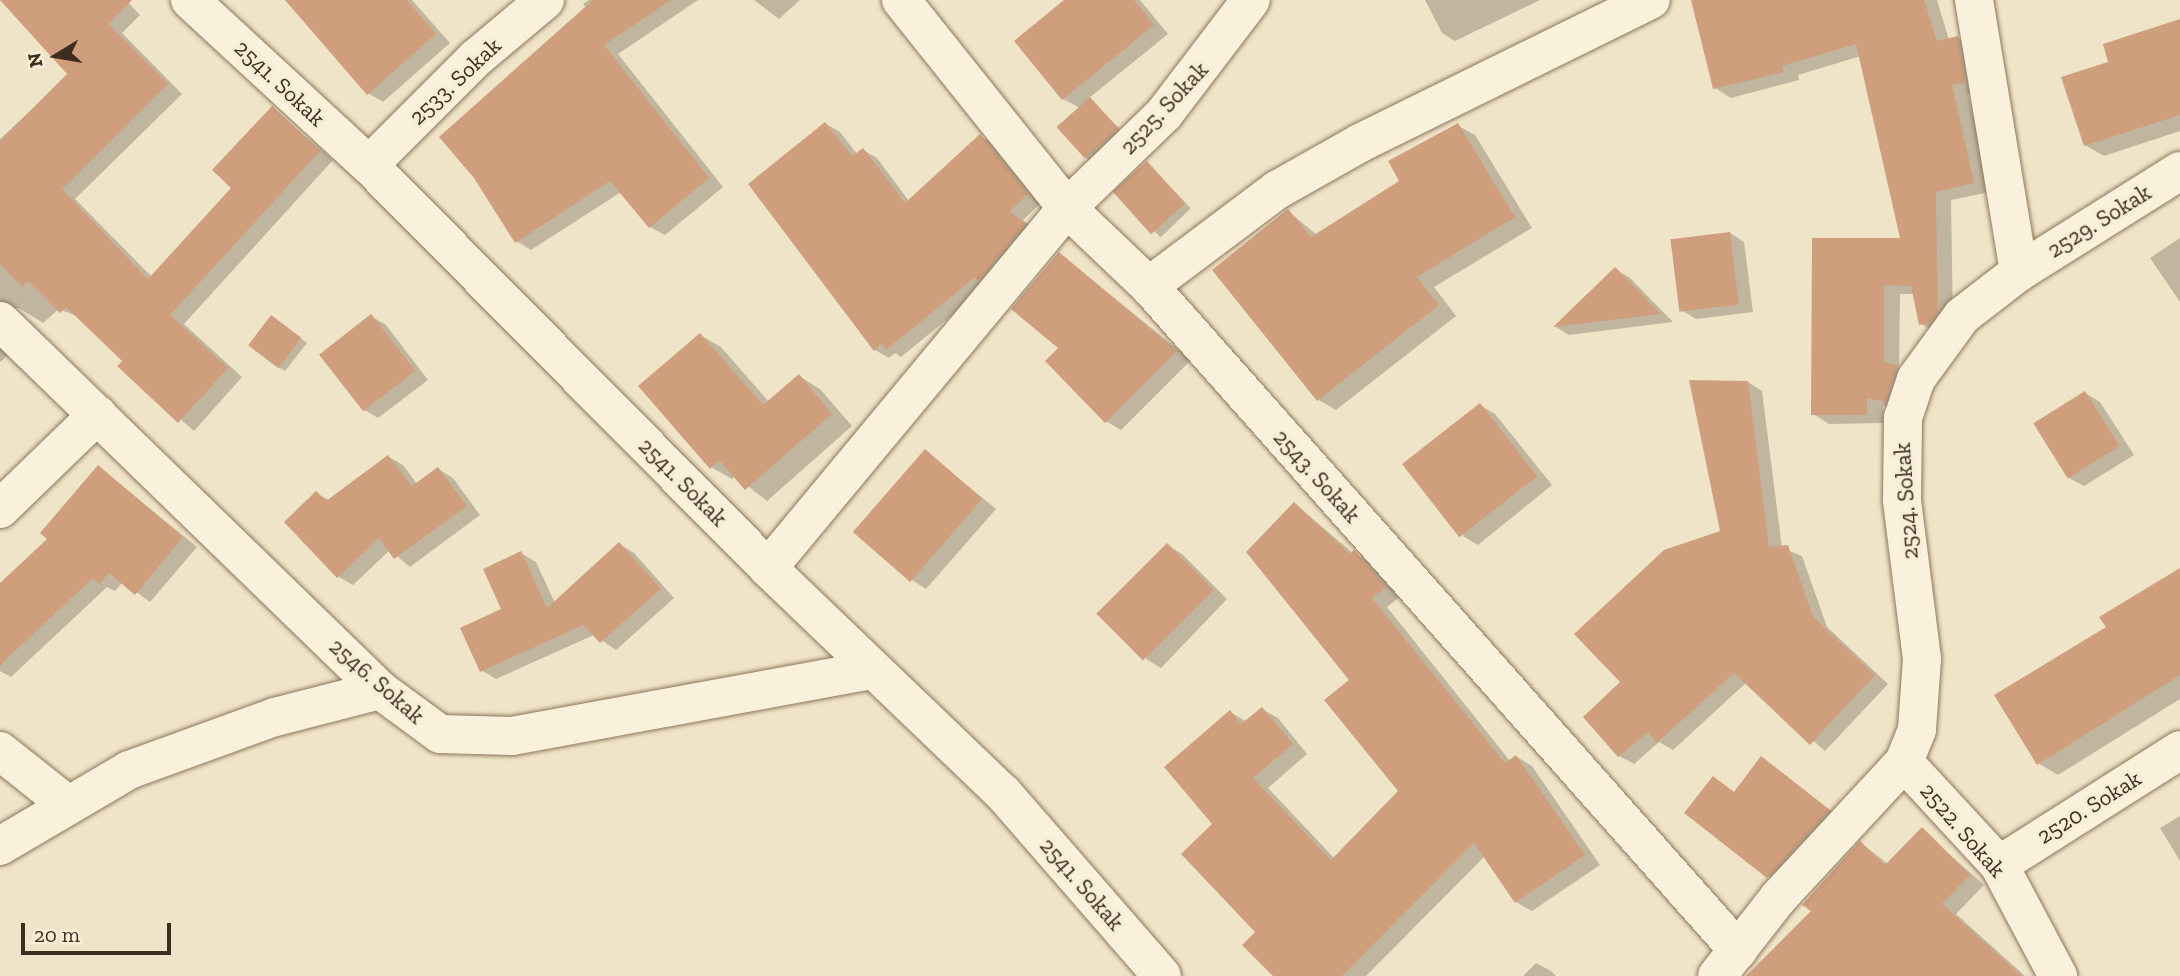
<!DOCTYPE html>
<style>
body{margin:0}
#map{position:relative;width:2180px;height:976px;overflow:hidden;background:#f0e4c8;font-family:"Zilla Slab",serif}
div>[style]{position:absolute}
.shadow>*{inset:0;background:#0003;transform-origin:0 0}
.building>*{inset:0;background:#cf9f7d;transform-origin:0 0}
.roads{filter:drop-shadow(0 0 2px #8d765c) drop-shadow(0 0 2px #8d765c)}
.minor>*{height:38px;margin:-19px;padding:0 19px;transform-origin:19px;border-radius:19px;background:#faf1dc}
span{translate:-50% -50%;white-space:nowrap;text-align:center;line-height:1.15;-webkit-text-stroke:7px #f7eed8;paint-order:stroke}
.street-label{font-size:23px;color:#3d2e20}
.north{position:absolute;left:21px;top:21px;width:70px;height:70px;-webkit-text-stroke:5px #f7eed8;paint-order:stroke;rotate:259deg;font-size:19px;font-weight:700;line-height:28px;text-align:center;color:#3d2e20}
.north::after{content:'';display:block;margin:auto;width:24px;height:32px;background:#3d2e20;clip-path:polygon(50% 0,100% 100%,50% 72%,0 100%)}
.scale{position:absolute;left:21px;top:923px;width:150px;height:32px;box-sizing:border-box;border:4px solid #3d2e20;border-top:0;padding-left:9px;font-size:21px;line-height:24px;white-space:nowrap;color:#3d2e20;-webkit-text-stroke:5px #f7eed8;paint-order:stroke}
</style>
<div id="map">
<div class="shadow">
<i style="clip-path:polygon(0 0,126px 0,140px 15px,122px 33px,182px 94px,75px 199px,152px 277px,233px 188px,272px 108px,333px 160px,184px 324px,242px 377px,194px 431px,119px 366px,124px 361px,79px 317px,59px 309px,43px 323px,19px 308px,9px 308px,0 318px,0 139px,70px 74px)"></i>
<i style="clip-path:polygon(285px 0,412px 0,450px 43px,383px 102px,368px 93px)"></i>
<i style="clip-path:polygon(589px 0,698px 0,618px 54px,723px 187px,665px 235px,650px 227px,621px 192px,531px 250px,516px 241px,586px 8px,583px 4px)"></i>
<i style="clip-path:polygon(754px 0,800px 0,779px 19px)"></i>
<i style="clip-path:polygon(1067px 0,1140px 0,1168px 34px,1089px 98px,1124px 133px,1094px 163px,1086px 158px,1080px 108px,1063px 99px)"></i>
<i style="clip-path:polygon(1425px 0,1540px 0,1455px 41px,1442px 33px)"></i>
<i style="clip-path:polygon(1705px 0,1937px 0,1949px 40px,1958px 38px,1974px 48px,1981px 91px,1968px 94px,1990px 192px,1951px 200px,1953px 322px,1937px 333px,1921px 324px,1914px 294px,1900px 294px,1899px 368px,1913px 376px,1902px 410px,1883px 406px,1883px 423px,1829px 424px,1813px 414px,1902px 240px,1861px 56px,1798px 75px,1799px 80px,1731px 98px,1715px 88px)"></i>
<i style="clip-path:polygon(2180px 20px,2180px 131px,2104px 156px,2085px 145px,2110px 63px)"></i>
<i style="clip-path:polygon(826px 124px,840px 132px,857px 154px,863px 150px,877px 158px,909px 201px,980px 136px,994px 144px,1041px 203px,1023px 220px,1039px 233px,989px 285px,901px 357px,895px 353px,889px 358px,875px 350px)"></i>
<i style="clip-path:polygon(1457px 125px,1475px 135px,1532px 228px,1434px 287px,1456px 316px,1336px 410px,1319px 400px,1288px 211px,1317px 235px,1401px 182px)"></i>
<i style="left:1147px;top:163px;width:63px;height:42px;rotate:46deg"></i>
<i style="clip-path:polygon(1730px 233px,1744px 242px,1753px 312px,1696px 319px,1681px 310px)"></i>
<i style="clip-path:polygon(2180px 238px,2180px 302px,2150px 258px)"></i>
<i style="clip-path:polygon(1060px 254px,1191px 360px,1121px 430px,1106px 421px,1060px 348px)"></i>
<i style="clip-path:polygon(1615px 269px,1630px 278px,1673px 322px,1569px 335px,1556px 327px)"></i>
<i style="clip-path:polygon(371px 316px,386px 325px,428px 380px,378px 418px,363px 409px)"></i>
<i style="clip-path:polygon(279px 321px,307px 343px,285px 371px,278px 367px)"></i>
<i style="clip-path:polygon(700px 335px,721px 347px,769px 402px,799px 376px,820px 389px,852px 426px,767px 501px,735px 476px,732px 479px,711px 467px)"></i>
<i style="clip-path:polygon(0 345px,8px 355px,0 362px)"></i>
<i style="clip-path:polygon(1748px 382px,1762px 391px,1782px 548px,1802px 556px,1827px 627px,1888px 684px,1825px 751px,1747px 682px,1673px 750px,1659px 742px,1634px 764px,1619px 756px,1586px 717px,1622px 682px,1722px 532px)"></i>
<i style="clip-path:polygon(2085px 393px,2100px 402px,2134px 455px,2084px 486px,2069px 478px)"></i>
<i style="clip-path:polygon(1480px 405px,1495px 414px,1552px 485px,1478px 545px,1463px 536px)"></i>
<i style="clip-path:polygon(925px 451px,996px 509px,926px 589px,912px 580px)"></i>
<i style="clip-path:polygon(389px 457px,403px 465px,417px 484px,438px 469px,453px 478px,480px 515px,410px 567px,390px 550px,353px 585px,339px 577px,286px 522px,316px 493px,329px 500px)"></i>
<i style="clip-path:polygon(99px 467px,197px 547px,150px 602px,123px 582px,115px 591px,107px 587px,11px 677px,0 671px,0 585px,49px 539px)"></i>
<i style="clip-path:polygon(1295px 504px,1353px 553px,1370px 561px,1401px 596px,1387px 607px,1510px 761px,1517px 757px,1532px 766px,1600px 865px,1532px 911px,1516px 902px,1485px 856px,1366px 976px,1276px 976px,1215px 825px,1230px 712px,1247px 722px,1262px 709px,1278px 718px,1307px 754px,1268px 788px,1335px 859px,1401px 791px,1351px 680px)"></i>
<i style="clip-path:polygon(619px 544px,634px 553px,674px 598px,616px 650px,594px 635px,496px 679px,481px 670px,521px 553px,536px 562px,555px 603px)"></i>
<i style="clip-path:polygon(1167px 545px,1182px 554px,1227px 599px,1161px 668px,1146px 659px)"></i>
<i style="clip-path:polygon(2180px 570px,2180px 699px,2058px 775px,2038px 763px,2108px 627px)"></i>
<i style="clip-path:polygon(1762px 759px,1843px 820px,1783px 885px,1768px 876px,1713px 778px,1736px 793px)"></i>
<i style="clip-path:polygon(2180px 816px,2180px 861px,2160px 828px)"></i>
<i style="clip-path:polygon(1922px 830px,1984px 885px,1956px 914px,2025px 976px,1769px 976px,1861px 843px,1888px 864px)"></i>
<i style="clip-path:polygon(1536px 963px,1551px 971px,1556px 976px,1523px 976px)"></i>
</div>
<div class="building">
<i style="clip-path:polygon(0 0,132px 0,108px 24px,168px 84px,62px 189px,148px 279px,231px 188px,212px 170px,272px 106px,320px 151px,170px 315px,228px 368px,178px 423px,117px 366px,122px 361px,66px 307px,60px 313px,28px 281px,22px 287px,0 264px,0 141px,67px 74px)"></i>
<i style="clip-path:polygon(285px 0,407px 0,436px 34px,367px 95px)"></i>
<i style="clip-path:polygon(593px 0,671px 0,604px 45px,709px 178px,649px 228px,610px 181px,515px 243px,474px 178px,439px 137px)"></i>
<i style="clip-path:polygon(1064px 0,1134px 0,1154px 25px,1062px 100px,1014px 41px)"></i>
<i style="clip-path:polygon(1691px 0,1924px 0,1937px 41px,1958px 36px,1965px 83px,1952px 85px,1974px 183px,1936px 192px,1938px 312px,1929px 323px,1919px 325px,1911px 286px,1884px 285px,1884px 362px,1897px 365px,1885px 402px,1867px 398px,1867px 415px,1811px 415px,1812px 238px,1900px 238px,1856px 44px,1782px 66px,1784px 72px,1713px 89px)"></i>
<i style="clip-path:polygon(2180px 19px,2180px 115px,2084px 146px,2061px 77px,2108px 62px,2103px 44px)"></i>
<i style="left:1090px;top:97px;width:42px;height:45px;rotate:48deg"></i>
<i style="clip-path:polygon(825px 122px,852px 156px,863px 148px,905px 203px,980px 134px,1028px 194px,1010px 211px,1026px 224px,978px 281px,974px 278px,886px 350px,881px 344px,874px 351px,748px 184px)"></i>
<i style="clip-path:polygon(1458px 123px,1515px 217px,1417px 277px,1439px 305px,1317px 401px,1212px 270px,1288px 209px,1311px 237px,1399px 181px,1388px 161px)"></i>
<i style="left:1147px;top:161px;width:57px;height:46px;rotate:48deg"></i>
<i style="left:1730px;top:232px;width:73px;height:60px;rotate:83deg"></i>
<i style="clip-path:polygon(1059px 252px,1177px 351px,1105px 423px,1045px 361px,1058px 348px,1011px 309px)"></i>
<i style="clip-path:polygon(1615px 267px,1661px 314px,1553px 327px)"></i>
<i style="left:371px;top:314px;width:72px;height:66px;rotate:52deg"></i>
<i style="left:271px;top:315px;width:38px;height:38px;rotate:37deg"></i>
<i style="clip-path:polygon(700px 333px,763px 405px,799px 374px,832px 414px,745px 490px,719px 460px,710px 469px,638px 386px)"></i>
<i style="clip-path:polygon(1689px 380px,1748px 381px,1769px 547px,1788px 545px,1813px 617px,1875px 675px,1810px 745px,1734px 673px,1657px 743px,1648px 732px,1618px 757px,1583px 717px,1620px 682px,1574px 634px,1664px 550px,1720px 531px)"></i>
<i style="left:2085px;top:391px;width:65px;height:61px;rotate:58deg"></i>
<i style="left:1480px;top:403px;width:93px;height:99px;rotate:52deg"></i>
<i style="left:925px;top:449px;width:76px;height:110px;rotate:41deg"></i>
<i style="clip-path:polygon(388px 455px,412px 486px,438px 467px,467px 506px,394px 559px,379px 538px,337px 578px,284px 522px,316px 491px,326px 501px)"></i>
<i style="clip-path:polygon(98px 465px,183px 537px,135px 595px,109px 573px,99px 584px,93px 578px,0 665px,0 583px,47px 539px,40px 533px)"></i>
<i style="clip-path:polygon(1294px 502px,1350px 554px,1354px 550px,1386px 587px,1372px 598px,1505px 763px,1516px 755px,1585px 855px,1515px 903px,1474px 843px,1342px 976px,1273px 976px,1242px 945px,1255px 932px,1181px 854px,1212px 824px,1164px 767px,1230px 710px,1241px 724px,1262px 707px,1293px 744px,1253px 778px,1331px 860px,1398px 791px,1324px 700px,1349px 680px,1246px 552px)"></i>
<i style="clip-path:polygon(619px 542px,661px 589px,600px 643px,583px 625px,480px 672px,460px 628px,501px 609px,483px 569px,521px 551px,547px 608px)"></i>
<i style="left:1167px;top:543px;width:66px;height:100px;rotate:45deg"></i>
<i style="clip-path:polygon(2180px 568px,2180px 675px,2037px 765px,1994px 695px,2106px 627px,2099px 617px)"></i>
<i style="clip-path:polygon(1761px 756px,1830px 810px,1767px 878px,1684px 813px,1713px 776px,1734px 792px)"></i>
<i style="clip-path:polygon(1922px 827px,1970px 875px,1942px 904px,2022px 976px,1746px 976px,1811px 911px,1802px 905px,1860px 841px,1885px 865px)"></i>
</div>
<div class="roads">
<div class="minor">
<i style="left:190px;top:0;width:243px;rotate:42.7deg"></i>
<i style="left:369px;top:165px;width:567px;rotate:45.29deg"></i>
<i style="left:768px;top:568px;width:325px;rotate:43.8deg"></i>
<i style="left:1003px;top:793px;width:242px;rotate:49deg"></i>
<i style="left:901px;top:0;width:266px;rotate:51.4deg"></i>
<i style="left:1067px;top:208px;width:113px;rotate:43.6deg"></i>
<i style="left:1149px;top:286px;width:888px;rotate:48.43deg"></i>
<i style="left:369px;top:165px;width:151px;rotate:-45deg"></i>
<i style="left:476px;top:58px;width:90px;rotate:-40deg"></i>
<i style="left:2019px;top:272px;width:190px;rotate:-32.1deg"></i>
<i style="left:1149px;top:286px;width:160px;rotate:-36.9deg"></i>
<i style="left:1277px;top:190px;width:95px;rotate:-29.5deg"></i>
<i style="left:1360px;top:143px;width:324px;rotate:-26.2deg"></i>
<i style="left:0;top:321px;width:530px;rotate:44.16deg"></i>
<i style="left:380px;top:690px;width:74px;rotate:36.3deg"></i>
<i style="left:440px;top:734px;width:72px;rotate:1.6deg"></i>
<i style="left:512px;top:736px;width:366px;rotate:-10.4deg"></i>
<i style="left:0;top:509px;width:136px;rotate:-44.1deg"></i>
<i style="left:768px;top:568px;width:468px;rotate:-50.3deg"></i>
<i style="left:1067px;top:208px;width:135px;rotate:-44.1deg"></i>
<i style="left:1164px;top:114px;width:143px;rotate:-52.7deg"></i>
<i style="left:0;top:751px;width:87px;rotate:38.5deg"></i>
<i style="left:1904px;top:762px;width:140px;rotate:47.3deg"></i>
<i style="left:1999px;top:865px;width:126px;rotate:62deg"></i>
<i style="left:0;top:846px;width:150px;rotate:-30.5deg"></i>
<i style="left:129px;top:770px;width:155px;rotate:-20deg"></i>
<i style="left:275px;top:717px;width:108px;rotate:-14.4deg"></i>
<i style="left:1999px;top:865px;width:214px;rotate:-32.4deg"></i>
<i style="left:1717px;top:976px;width:100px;rotate:-51.9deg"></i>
<i style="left:1779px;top:897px;width:184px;rotate:-47.2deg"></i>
<i style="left:1904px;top:762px;width:35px;rotate:-68deg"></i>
<i style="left:1917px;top:729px;width:70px;rotate:-85.9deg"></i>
<i style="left:1922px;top:659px;width:159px;rotate:-97.2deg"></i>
<i style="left:1902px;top:501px;width:83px;rotate:-89.3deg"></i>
<i style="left:1903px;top:418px;width:41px;rotate:-71.6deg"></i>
<i style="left:1916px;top:379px;width:78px;rotate:-53.9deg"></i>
<i style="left:1962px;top:316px;width:72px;rotate:-37.7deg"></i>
<i style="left:2019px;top:272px;width:276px;rotate:-99.4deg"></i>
</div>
</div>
<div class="street-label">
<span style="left:455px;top:81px;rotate:-43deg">2533. Sokak</span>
<span style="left:280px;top:83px;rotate:43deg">2541. Sokak</span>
<span style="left:1164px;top:108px;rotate:-47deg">2525. Sokak</span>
<span style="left:2099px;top:221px;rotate:-32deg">2529. Sokak</span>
<span style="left:1317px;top:476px;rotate:48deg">2543. Sokak</span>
<span style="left:683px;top:482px;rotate:45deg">2541. Sokak</span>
<span style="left:1906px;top:501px;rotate:-94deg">2524. Sokak</span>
<span style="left:377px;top:681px;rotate:41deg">2546. Sokak</span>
<span style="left:2089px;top:807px;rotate:-32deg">2520. Sokak</span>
<span style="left:1963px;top:830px;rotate:49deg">2522. Sokak</span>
<span style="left:1082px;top:884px;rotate:49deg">2541. Sokak</span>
</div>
<div class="north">N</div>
<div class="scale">20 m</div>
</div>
